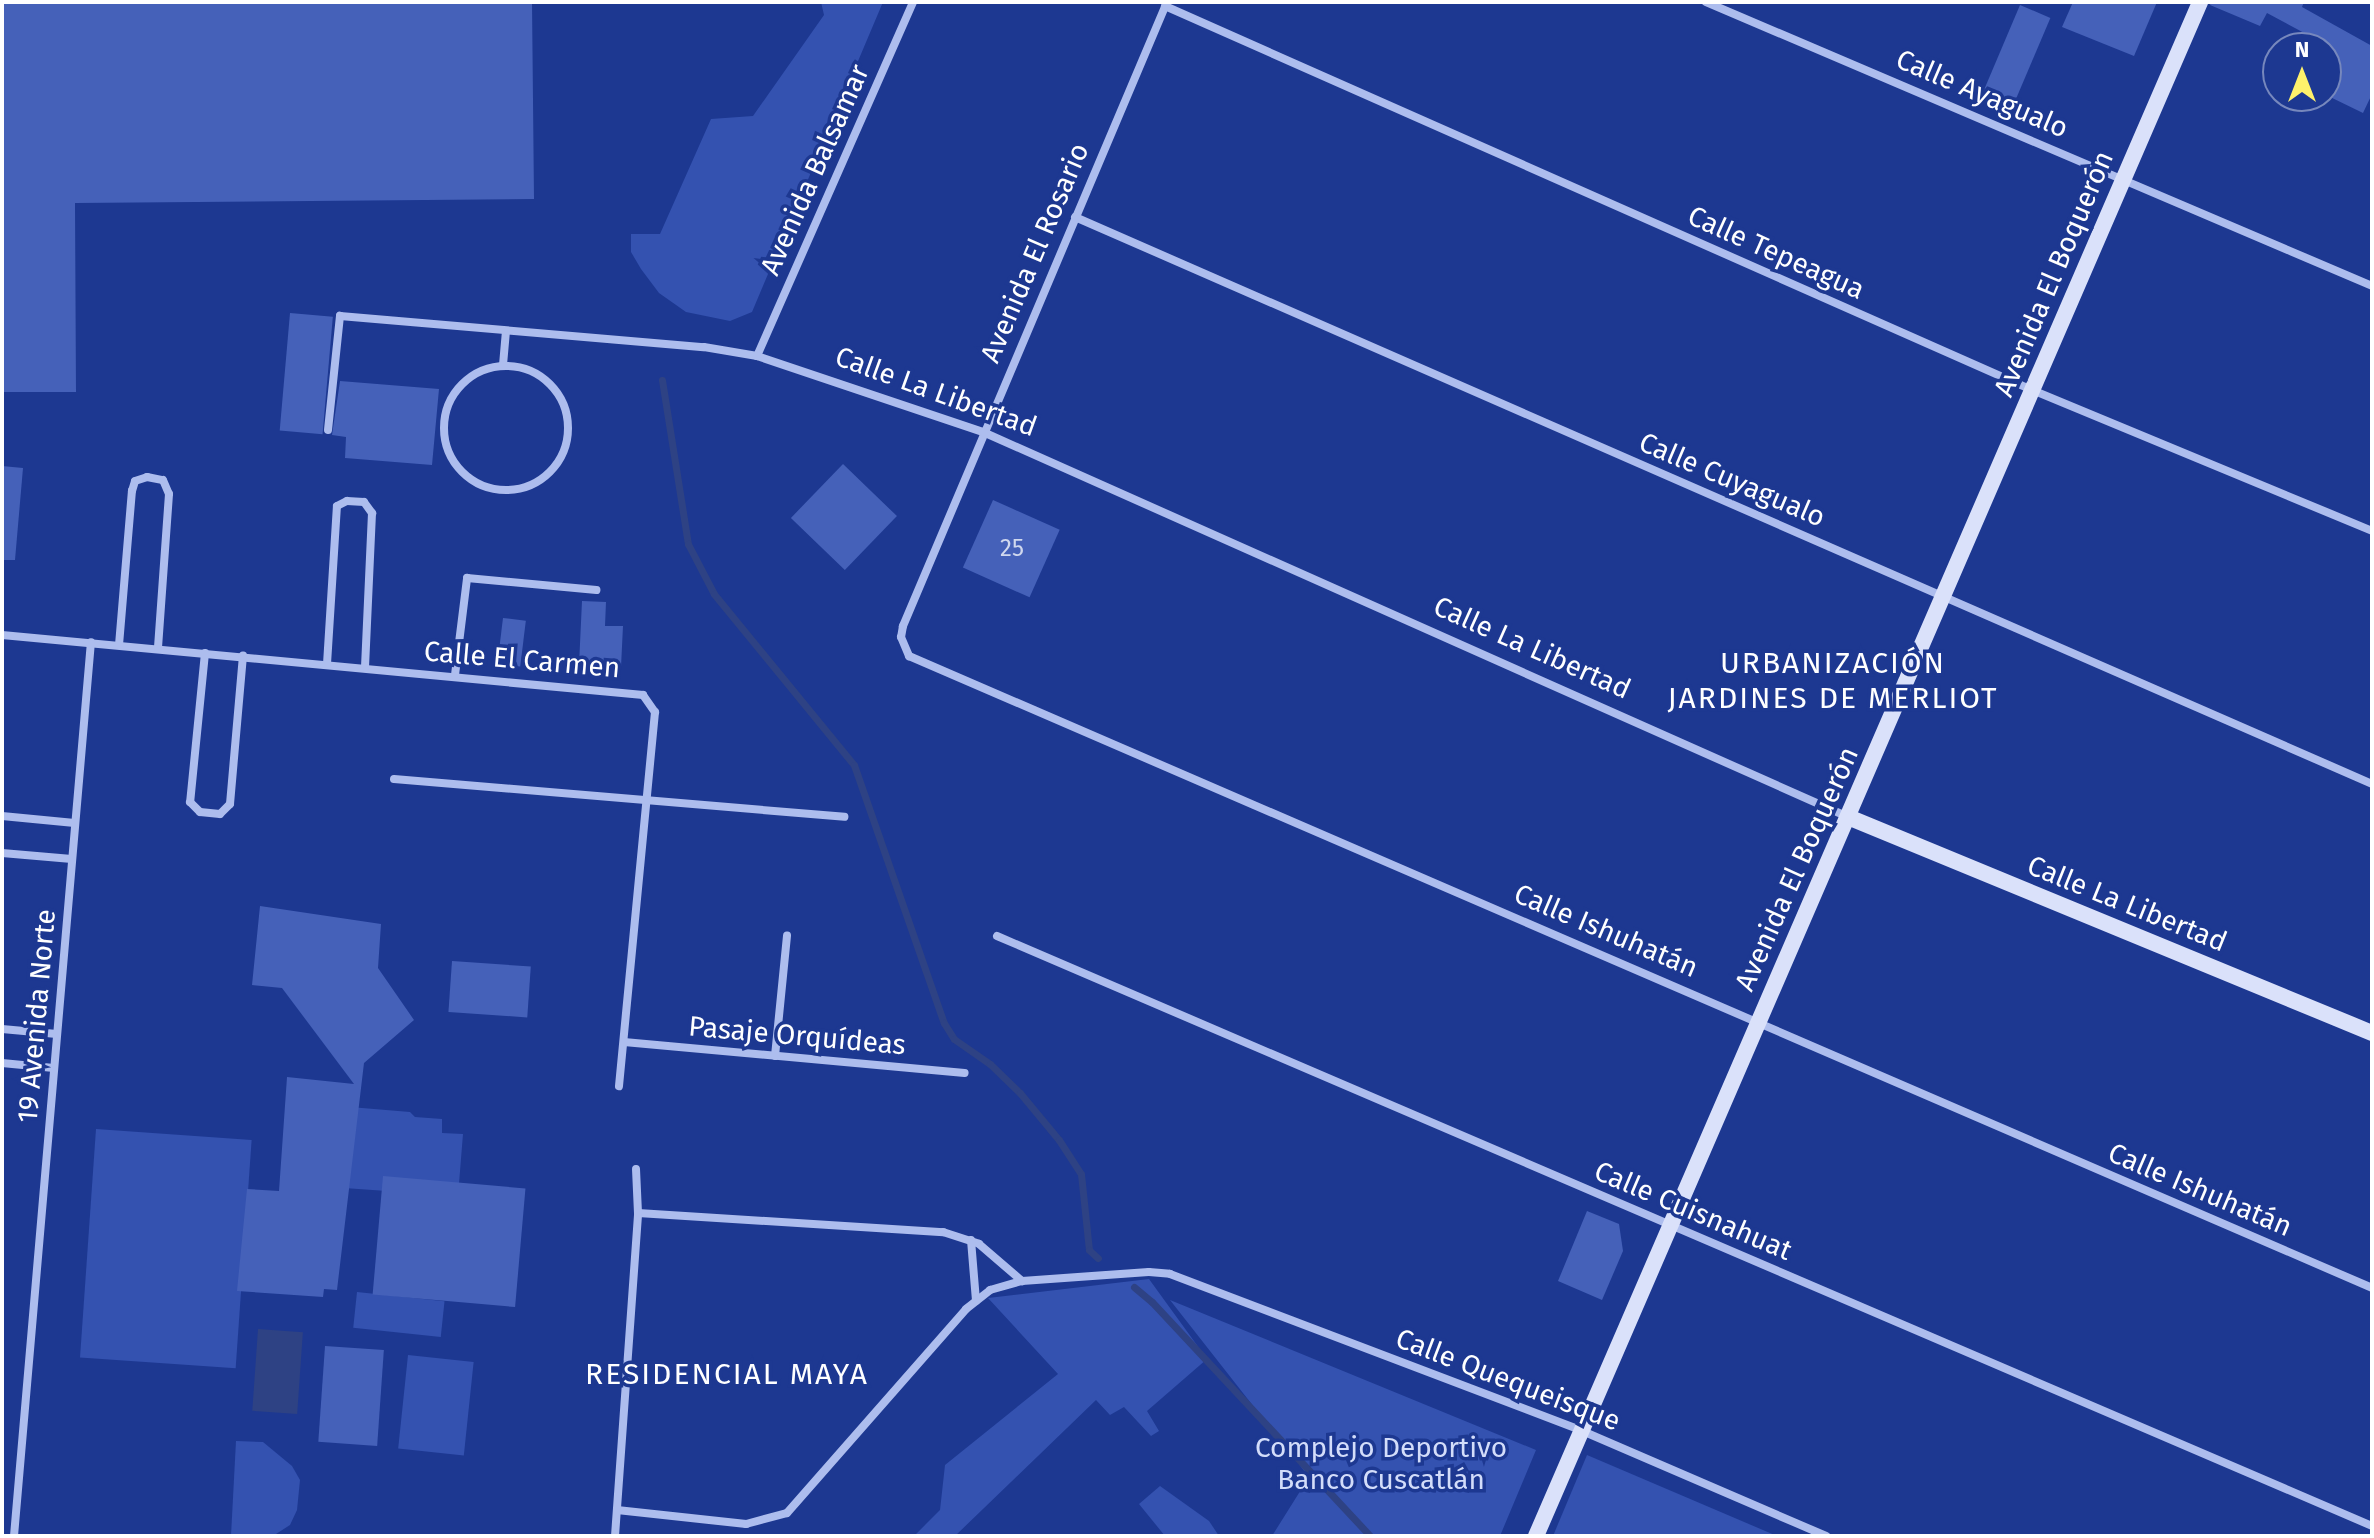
<!DOCTYPE html>
<meta charset="utf-8">
<style>
body{margin:0}
#map{position:relative;width:2374px;height:1538px;overflow:hidden;background:#1d3891;font-family:"Fira Sans",sans-serif}
div>[style]{position:absolute}
.green>*{inset:0;background:#3452b0;transform-origin:0 0}
.water>*{inset:0;background:#2e4284;transform-origin:0 0}
.stream>*{height:7px;margin:-3.5px;padding:0 3.5px;transform-origin:3.5px;border-radius:3.5px;background:#2e4284}
.building>*{inset:0;background:#4561b9;transform-origin:0 0}
.street>*{height:8px;margin:-4px;padding:0 4px;transform-origin:4px;border-radius:4px;background:#adbdee}
.street>.ring{margin:-4px;padding:0;box-sizing:content-box;background:none;border:8px solid #adbdee;border-radius:50%}
.secondary>*{height:16px;margin:-8px;padding:0 8px;transform-origin:8px;border-radius:8px;background:#dae1fa}
span{translate:-50% -50%;white-space:nowrap;text-align:center;line-height:1.15;-webkit-text-stroke:7px #1d3891;paint-order:stroke}
.number-label{font-size:24px;color:#d0d8ee}
.number-label span{-webkit-text-stroke-width:0}
.street-label{font-size:28px;color:#fff}
.park-label{font-size:28px;color:#d3ddfa}
.neighbourhood-label{font-size:30px;color:#fff;letter-spacing:2px}
.frame{position:absolute;inset:0;border:4px solid #fff;pointer-events:none}
.north{position:absolute;left:2262px;top:32px;width:80px;height:80px;box-sizing:border-box;background:#1d3891;border:2px solid #7788bd;border-radius:50%;rotate:0deg;font-size:22px;font-weight:700;line-height:32px;text-align:center;color:#fff}
.north::after{content:'';display:block;margin:auto;width:28px;height:36px;background:#fef16b;clip-path:polygon(50% 0,100% 100%,50% 72%,0 100%)}
</style>
<div id="map">
<div class="green">
<i style="clip-path:polygon(821px 2px,883px 2px,752px 312px,730px 321px,686px 312px,659px 293px,641px 269px,631px 252px,631px 234px,660px 234px,711px 119px,753px 116px,824px 15px)"></i>
<i style="clip-path:polygon(350px 1107px,410px 1112px,415px 1117px,442px 1119px,442px 1133px,463px 1134px,458px 1196px,344px 1188px)"></i>
<i style="left:96px;top:1129px;width:156px;height:229px;rotate:4deg"></i>
<i style="clip-path:polygon(1149px 1279px,1207px 1359px,1147px 1411px,1159px 1431px,1151px 1436px,1124px 1407px,1110px 1415px,1096px 1400px,955px 1536px,914px 1536px,940px 1510px,945px 1465px,1058px 1374px,988px 1298px)"></i>
<i style="left:357px;top:1292px;width:88px;height:36px;rotate:6deg"></i>
<i style="clip-path:polygon(1170px 1300px,1536px 1450px,1500px 1536px,1272px 1536px,1309px 1477px)"></i>
<i style="left:408px;top:1355px;width:66px;height:94px;rotate:6deg"></i>
<i style="clip-path:polygon(236px 1441px,263px 1442px,292px 1466px,300px 1480px,297px 1510px,290px 1525px,276px 1534px,231px 1536px)"></i>
<i style="clip-path:polygon(1587px 1455px,1777px 1536px,1553px 1536px)"></i>
<i style="clip-path:polygon(1160px 1486px,1209px 1521px,1219px 1536px,1165px 1536px,1139px 1504px)"></i>
</div>
<div class="water">
<i style="left:258px;top:1329px;width:45px;height:82px;rotate:4deg"></i>
</div>
<div class="stream">
<i style="left:662px;top:380px;width:166px;rotate:81deg"></i>
<i style="left:688px;top:544px;width:56px;rotate:62.5deg"></i>
<i style="left:714px;top:594px;width:221px;rotate:50.7deg"></i>
<i style="left:854px;top:765px;width:273px;rotate:70.8deg"></i>
<i style="left:944px;top:1023px;width:19px;rotate:58deg"></i>
<i style="left:954px;top:1039px;width:44px;rotate:34.8deg"></i>
<i style="left:990px;top:1064px;width:42px;rotate:44deg"></i>
<i style="left:1020px;top:1093px;width:61px;rotate:50.3deg"></i>
<i style="left:1059px;top:1140px;width:40px;rotate:57.1deg"></i>
<i style="left:1081px;top:1174px;width:76px;rotate:84deg"></i>
<i style="left:1089px;top:1250px;width:12px;rotate:42deg"></i>
<i style="left:1134px;top:1287px;width:23px;rotate:40deg"></i>
<i style="left:1152px;top:1302px;width:320px;rotate:47deg"></i>
</div>
<div class="building">
<i style="clip-path:polygon(2px 2px,532px 2px,534px 199px,75px 203px,76px 392px,2px 392px)"></i>
<i style="clip-path:polygon(2073px 2px,2157px 2px,2134px 56px,2062px 27px)"></i>
<i style="clip-path:polygon(2211px 2px,2304px 2px,2302px 7px,2372px 46px,2372px 94px,2363px 113px,2326px 95px,2326px 48px,2301px 48px,2308px 35px,2267px 13px,2260px 26px,2210px 5px)"></i>
<i style="left:2020px;top:5px;width:33px;height:99px;rotate:23deg"></i>
<i style="left:290px;top:313px;width:43px;height:118px;rotate:5deg"></i>
<i style="clip-path:polygon(340px 381px,439px 389px,432px 465px,345px 458px,346px 437px,332px 435px)"></i>
<i style="left:843px;top:464px;width:75px;height:75px;rotate:44deg"></i>
<i style="clip-path:polygon(2px 466px,23px 468px,15px 560px,2px 560px)"></i>
<i style="left:993px;top:500px;width:73px;height:74px;rotate:24deg"></i>
<i style="clip-path:polygon(582px 601px,606px 602px,605px 626px,623px 626px,621px 667px,579px 665px)"></i>
<i style="left:503px;top:618px;width:23px;height:46px;rotate:7deg"></i>
<i style="clip-path:polygon(260px 906px,381px 924px,378px 968px,414px 1020px,364px 1063px,337px 1290px,324px 1289px,323px 1297px,237px 1291px,247px 1189px,279px 1191px,287px 1077px,354px 1084px,282px 988px,252px 985px)"></i>
<i style="left:452px;top:961px;width:79px;height:51px;rotate:4deg"></i>
<i style="left:383px;top:1176px;width:143px;height:119px;rotate:5deg"></i>
<i style="clip-path:polygon(1587px 1211px,1619px 1224px,1623px 1251px,1602px 1300px,1558px 1281px)"></i>
<i style="left:325px;top:1346px;width:59px;height:96px;rotate:4deg"></i>
</div>
<div class="street">
<i style="left:1167px;top:2px;width:678px;rotate:112.93deg"></i>
<i style="left:903px;top:626px;width:11px;rotate:100deg"></i>
<i style="left:901px;top:637px;width:21px;rotate:67deg"></i>
<i style="left:909px;top:656px;width:1594px;rotate:23.36deg"></i>
<i style="left:1706px;top:2px;width:724px;rotate:23.09deg"></i>
<i style="left:1165px;top:6px;width:948px;rotate:23.89deg"></i>
<i style="left:2032px;top:390px;width:368px;rotate:22.5deg"></i>
<i style="left:1075px;top:217px;width:1416px;rotate:23.61deg"></i>
<i style="left:757px;top:356px;width:387px;rotate:-66.2deg"></i>
<i style="left:503px;top:365px;width:33px;rotate:-85deg"></i>
<i class="ring" style="left:444px;top:366px;width:116px;height:116px"></i>
<i style="left:328px;top:430px;width:115px;rotate:-84deg"></i>
<i style="left:340px;top:316px;width:365px;rotate:4.9deg"></i>
<i style="left:704px;top:347px;width:54px;rotate:9.6deg"></i>
<i style="left:757px;top:356px;width:238px;rotate:18.6deg"></i>
<i style="left:983px;top:432px;width:947px;rotate:23.99deg"></i>
<i style="left:2px;top:635px;width:644px;rotate:5.35deg"></i>
<i style="left:643px;top:695px;width:21px;rotate:55deg"></i>
<i style="left:655px;top:712px;width:376px;rotate:95.5deg"></i>
<i style="left:119px;top:645px;width:155px;rotate:-85.2deg"></i>
<i style="left:132px;top:491px;width:10px;rotate:-73deg"></i>
<i style="left:135px;top:481px;width:13px;rotate:-18deg"></i>
<i style="left:147px;top:477px;width:16px;rotate:11deg"></i>
<i style="left:163px;top:480px;width:15px;rotate:67deg"></i>
<i style="left:169px;top:494px;width:154px;rotate:94.1deg"></i>
<i style="left:205px;top:653px;width:150px;rotate:95.7deg"></i>
<i style="left:190px;top:802px;width:14px;rotate:45deg"></i>
<i style="left:200px;top:812px;width:20px;rotate:6deg"></i>
<i style="left:220px;top:814px;width:14px;rotate:-45deg"></i>
<i style="left:230px;top:804px;width:149px;rotate:-85deg"></i>
<i style="left:327px;top:664px;width:158px;rotate:-86.4deg"></i>
<i style="left:337px;top:506px;width:11px;rotate:-27deg"></i>
<i style="left:347px;top:501px;width:17px;rotate:3deg"></i>
<i style="left:364px;top:502px;width:14px;rotate:54deg"></i>
<i style="left:372px;top:513px;width:154px;rotate:92.6deg"></i>
<i style="left:455px;top:675px;width:98px;rotate:-82.9deg"></i>
<i style="left:467px;top:578px;width:130px;rotate:5.3deg"></i>
<i style="left:394px;top:779px;width:452px;rotate:4.8deg"></i>
<i style="left:2px;top:816px;width:73px;rotate:5.5deg"></i>
<i style="left:2px;top:853px;width:70px;rotate:4.9deg"></i>
<i style="left:997px;top:936px;width:1496px;rotate:23.22deg"></i>
<i style="left:2px;top:1029px;width:55px;rotate:5.2deg"></i>
<i style="left:624px;top:1042px;width:342px;rotate:5.2deg"></i>
<i style="left:775px;top:1056px;width:121px;rotate:-84.3deg"></i>
<i style="left:2px;top:1063px;width:52px;rotate:5.5deg"></i>
<i style="left:638px;top:1213px;width:306px;rotate:3.6deg"></i>
<i style="left:943px;top:1232px;width:38px;rotate:18deg"></i>
<i style="left:979px;top:1244px;width:57px;rotate:40.7deg"></i>
<i style="left:971px;top:1240px;width:61px;rotate:85.3deg"></i>
<i style="left:617px;top:1510px;width:130px;rotate:6.2deg"></i>
<i style="left:746px;top:1524px;width:42px;rotate:-15deg"></i>
<i style="left:787px;top:1513px;width:271px;rotate:-48.7deg"></i>
<i style="left:966px;top:1309px;width:31px;rotate:-38deg"></i>
<i style="left:990px;top:1290px;width:33px;rotate:-16deg"></i>
<i style="left:1022px;top:1281px;width:127px;rotate:-4.1deg"></i>
<i style="left:1149px;top:1272px;width:21px;rotate:5deg"></i>
<i style="left:1170px;top:1274px;width:439px;rotate:20.8deg"></i>
<i style="left:1580px;top:1430px;width:268px;rotate:23.3deg"></i>
<i style="left:14px;top:1536px;width:897px;rotate:-85.08deg"></i>
<i style="left:615px;top:1536px;width:324px;rotate:-85.9deg"></i>
<i style="left:638px;top:1213px;width:44px;rotate:-92.6deg"></i>
</div>
<div class="secondary">
<i style="left:1848px;top:817px;width:567px;rotate:22.4deg"></i>
<i style="left:1536px;top:1536px;width:1672px;rotate:-66.59deg"></i>
</div>
<div class="number-label">
<span style="left:1012px;top:549px">25</span>
</div>
<div class="street-label">
<span style="left:1982px;top:94px;rotate:23deg">Calle Ayagualo</span>
<span style="left:815px;top:170px;rotate:-66deg">Avenida Balsamar</span>
<span style="left:1035px;top:253px;rotate:-67deg">Avenida El Rosario</span>
<span style="left:1776px;top:253px;rotate:24deg">Calle Tepeagua</span>
<span style="left:2054px;top:274px;rotate:-67deg">Avenida El Boquerón</span>
<span style="left:936px;top:392px;rotate:20deg">Calle La Libertad</span>
<span style="left:1732px;top:480px;rotate:23deg">Calle Cuyagualo</span>
<span style="left:1532px;top:648px;rotate:24deg">Calle La Libertad</span>
<span style="left:522px;top:660px;rotate:5deg">Calle El Carmen</span>
<span style="left:1797px;top:869px;rotate:-66deg">Avenida El Boquerón</span>
<span style="left:2127px;top:904px;rotate:22deg">Calle La Libertad</span>
<span style="left:1606px;top:931px;rotate:23deg">Calle Ishuhatán</span>
<span style="left:37px;top:1016px;rotate:-85deg">19 Avenida Norte</span>
<span style="left:797px;top:1036px;rotate:5deg">Pasaje Orquídeas</span>
<span style="left:2200px;top:1190px;rotate:23deg">Calle Ishuhatán</span>
<span style="left:1693px;top:1211px;rotate:23deg">Calle Cuisnahuat</span>
<span style="left:1508px;top:1380px;rotate:21deg">Calle Quequeisque</span>
</div>
<div class="park-label">
<span style="left:1381px;top:1464px">Complejo Deportivo<br>Banco Cuscatlán</span>
</div>
<div class="neighbourhood-label">
<span style="left:1833px;top:680px">URBANIZACIÓN<br>JARDINES DE MERLIOT</span>
<span style="left:727px;top:1374px">RESIDENCIAL MAYA</span>
</div>
<div class="frame"></div>
<div class="north">N</div>
</div>
